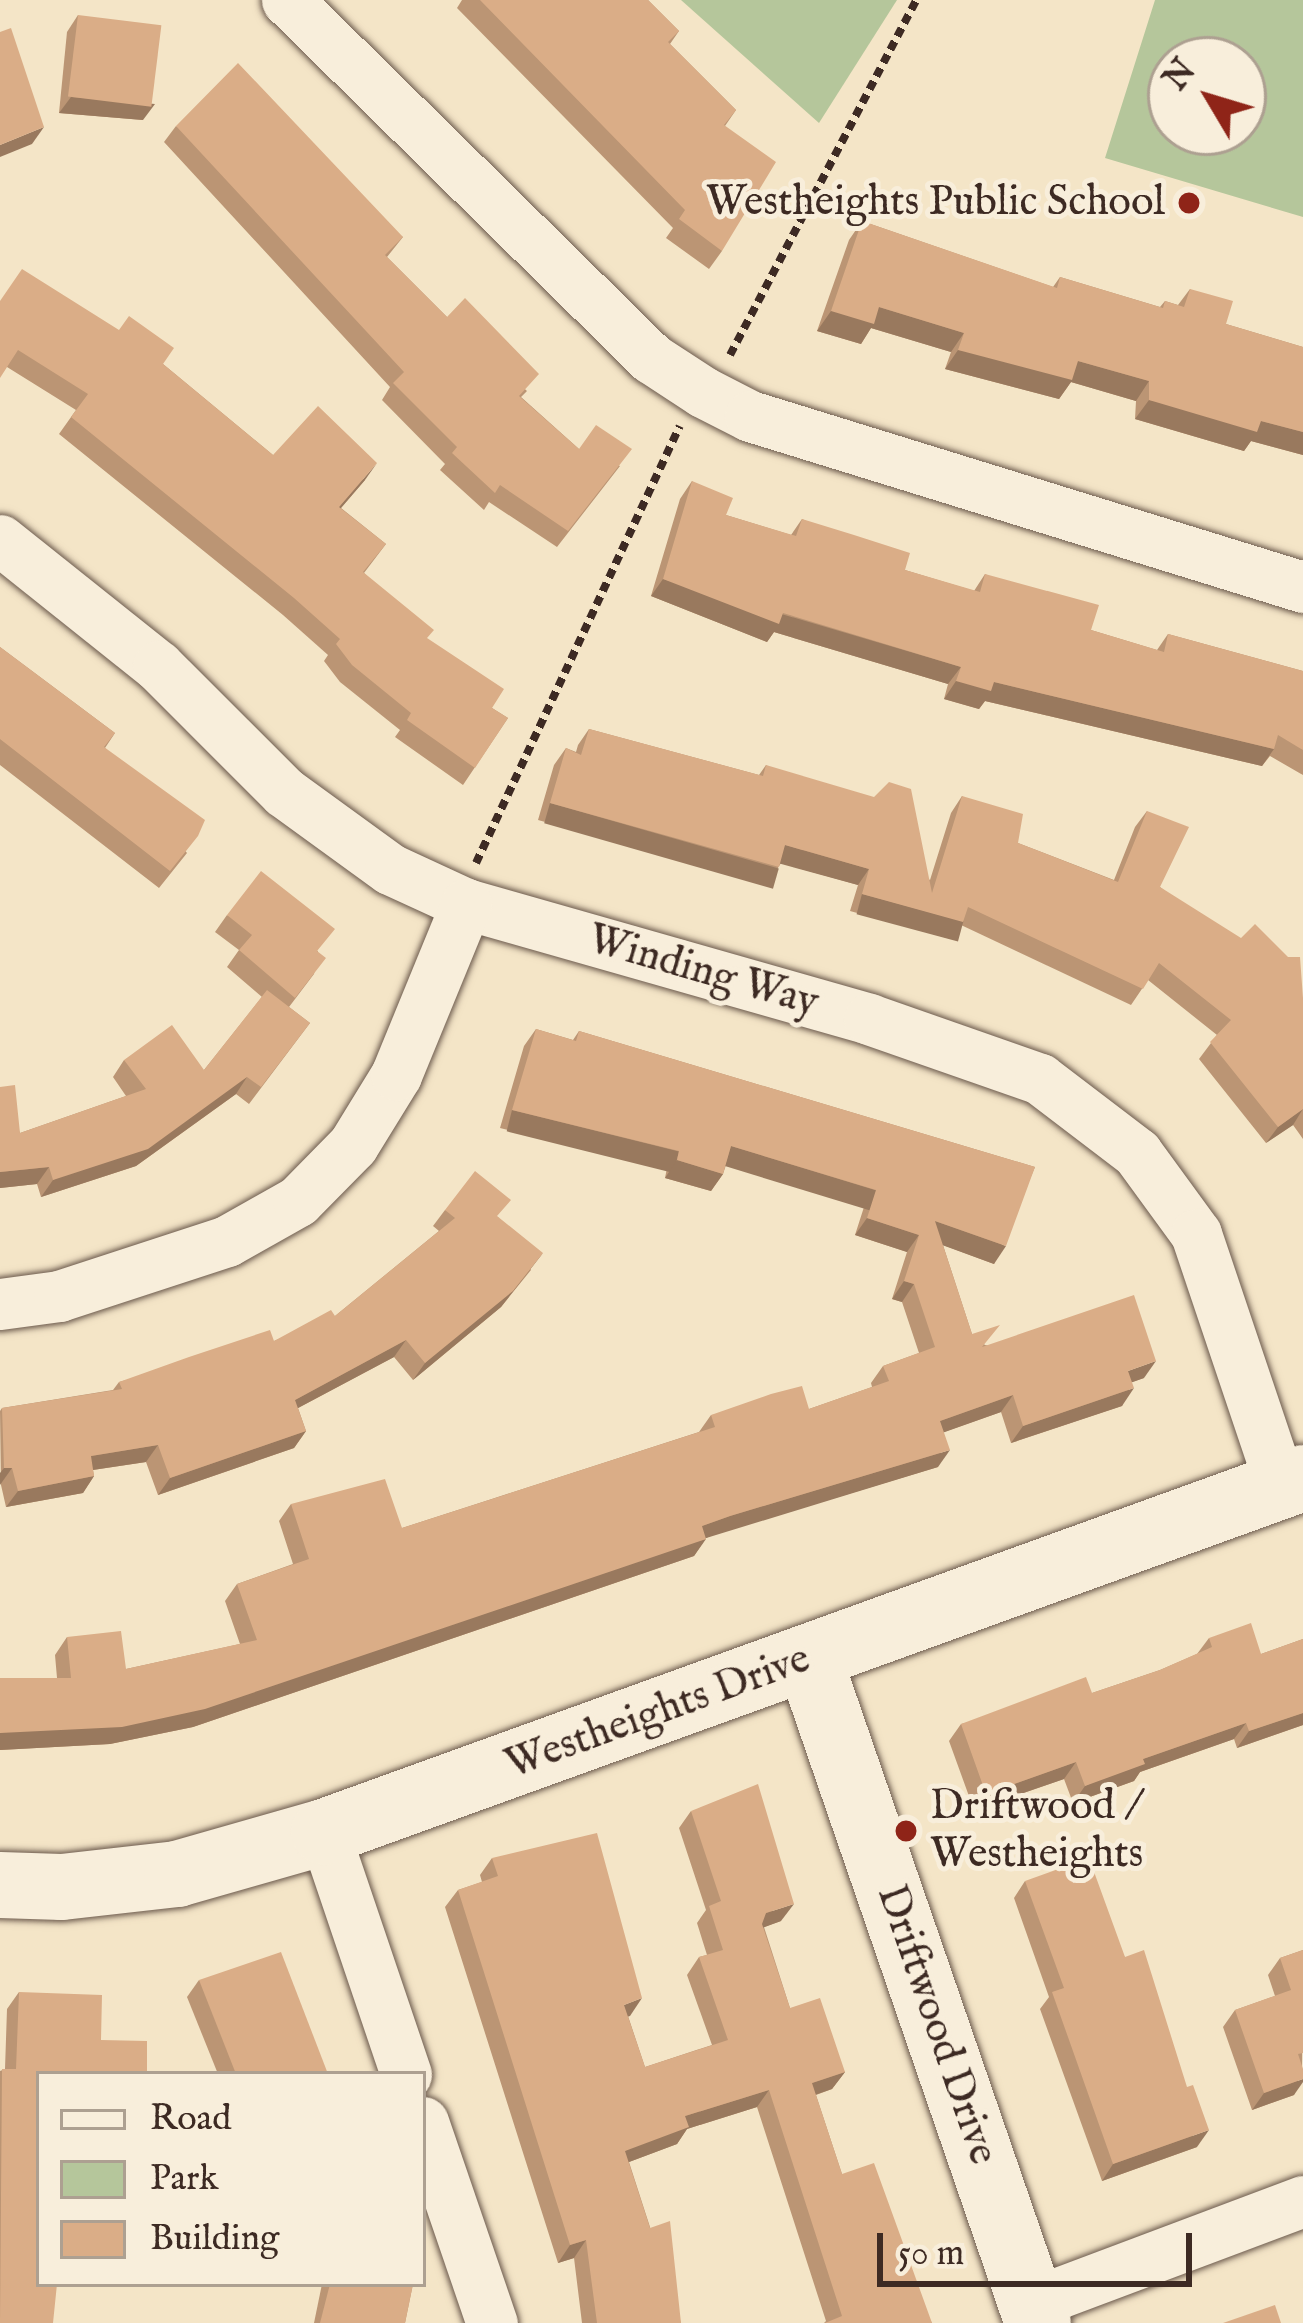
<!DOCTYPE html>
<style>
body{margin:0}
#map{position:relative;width:1303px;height:2323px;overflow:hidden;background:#f4e5c7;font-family:"IM FELL English",serif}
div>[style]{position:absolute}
.green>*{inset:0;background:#b5c69b}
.path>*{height:8px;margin-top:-4px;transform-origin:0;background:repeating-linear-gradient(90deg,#3d2a23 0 9px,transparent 0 15px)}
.roads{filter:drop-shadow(0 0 3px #6b594c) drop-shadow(0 0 3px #6b594c)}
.street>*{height:51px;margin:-25.5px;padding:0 25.5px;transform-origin:25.5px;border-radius:25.5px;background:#f8eedb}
.secondary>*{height:66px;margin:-33px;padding:0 33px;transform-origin:33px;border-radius:33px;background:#f8eedb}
.wall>*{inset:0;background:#bb9574}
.shaded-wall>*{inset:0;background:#99795e;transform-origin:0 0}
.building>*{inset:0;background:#daad87;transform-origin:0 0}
.dots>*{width:33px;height:33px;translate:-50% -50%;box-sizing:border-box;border:6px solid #f8eedb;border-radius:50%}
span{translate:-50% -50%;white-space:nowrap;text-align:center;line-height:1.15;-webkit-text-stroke:10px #f8eedb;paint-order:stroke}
.poi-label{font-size:42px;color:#3d2a23}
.right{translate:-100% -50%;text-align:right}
.left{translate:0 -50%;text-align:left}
.street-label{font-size:42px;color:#3d2a23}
.legend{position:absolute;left:36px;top:2071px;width:390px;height:216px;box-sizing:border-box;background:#f8eedb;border:3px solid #ada091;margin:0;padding:15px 21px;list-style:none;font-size:36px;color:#3d2a23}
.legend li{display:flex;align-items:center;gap:24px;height:60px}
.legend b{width:60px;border:3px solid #ada091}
.north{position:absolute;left:1147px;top:36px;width:120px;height:120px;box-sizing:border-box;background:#f8eedb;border:3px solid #ada091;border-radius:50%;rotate:308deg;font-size:33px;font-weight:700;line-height:48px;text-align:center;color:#3d2a23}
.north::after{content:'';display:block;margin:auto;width:42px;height:54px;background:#8f2418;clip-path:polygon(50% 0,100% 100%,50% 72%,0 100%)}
.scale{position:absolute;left:877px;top:2233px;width:315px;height:54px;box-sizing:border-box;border:6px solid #3d2a23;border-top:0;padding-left:15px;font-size:36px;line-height:42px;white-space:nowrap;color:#3d2a23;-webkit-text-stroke:9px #f8eedb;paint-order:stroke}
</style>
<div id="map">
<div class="green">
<i style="clip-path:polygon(681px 0,897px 0,819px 123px)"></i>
<i style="clip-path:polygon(evenodd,1155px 0,1303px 0,1303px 217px,1105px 158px,1155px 0,1243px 60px,1243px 132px,1171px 132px,1171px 60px,1243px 60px)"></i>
</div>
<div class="path">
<i style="left:730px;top:355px;width:401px;rotate:-62.3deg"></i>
<i style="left:476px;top:863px;width:482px;rotate:-65deg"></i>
</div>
<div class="roads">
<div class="street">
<i style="left:287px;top:0;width:511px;rotate:44.52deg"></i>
<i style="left:651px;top:358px;width:62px;rotate:33.2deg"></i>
<i style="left:703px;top:392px;width:53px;rotate:27.1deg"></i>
<i style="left:750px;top:416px;width:579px;rotate:17.18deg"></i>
<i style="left:0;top:540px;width:202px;rotate:38.6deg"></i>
<i style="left:158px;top:666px;width:178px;rotate:45deg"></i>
<i style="left:284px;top:792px;width:131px;rotate:36deg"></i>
<i style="left:390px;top:869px;width:84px;rotate:24.7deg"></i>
<i style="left:466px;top:904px;width:419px;rotate:15.9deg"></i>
<i style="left:869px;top:1019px;width:181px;rotate:19.3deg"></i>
<i style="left:1040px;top:1079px;width:122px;rotate:37.3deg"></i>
<i style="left:1137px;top:1153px;width:100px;rotate:53.9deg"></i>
<i style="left:1196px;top:1234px;width:266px;rotate:71.4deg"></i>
<i style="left:0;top:1304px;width:60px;rotate:-7.7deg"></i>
<i style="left:59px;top:1296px;width:177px;rotate:-18.1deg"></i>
<i style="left:227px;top:1241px;width:81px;rotate:-29.4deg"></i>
<i style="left:298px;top:1201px;width:78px;rotate:-45.5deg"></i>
<i style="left:353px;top:1145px;width:82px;rotate:-58.4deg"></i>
<i style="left:396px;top:1075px;width:185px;rotate:-67.7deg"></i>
<i style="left:324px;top:1832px;width:256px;rotate:71.3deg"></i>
<i style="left:423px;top:2122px;width:213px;rotate:71.1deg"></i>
<i style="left:1032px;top:2303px;width:290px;rotate:-20.6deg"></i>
</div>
<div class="secondary">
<i style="left:809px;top:1659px;width:702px;rotate:70.97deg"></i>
<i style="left:0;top:1885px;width:62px;rotate:1.8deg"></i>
<i style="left:62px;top:1887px;width:116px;rotate:-6.4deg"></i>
<i style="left:177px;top:1874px;width:153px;rotate:-15.9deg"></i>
<i style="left:324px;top:1832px;width:1041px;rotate:-19.88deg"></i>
</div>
</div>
<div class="wall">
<i style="clip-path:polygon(462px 0,648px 0,679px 31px,670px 44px,736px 110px,725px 126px,722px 251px,709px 269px,666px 238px,673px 228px,457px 8px)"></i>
<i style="clip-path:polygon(78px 15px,143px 120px,59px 113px,67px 32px)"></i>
<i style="clip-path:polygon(176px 126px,403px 237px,387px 257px,447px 317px,527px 391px,521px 397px,579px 449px,620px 466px,557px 547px,489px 502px,484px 510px,440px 470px,445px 464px,382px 400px,390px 387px,164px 142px)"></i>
<i style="clip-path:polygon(862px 221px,1053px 287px,1060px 277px,1160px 307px,1165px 301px,1178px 305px,1190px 289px,1226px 324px,1303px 347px,1303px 455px,1251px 441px,1244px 451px,1135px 419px,1136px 401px,1071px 382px,1059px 399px,945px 369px,951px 352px,871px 328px,861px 344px,817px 331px,849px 240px)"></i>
<i style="clip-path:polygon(0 301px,163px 364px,273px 455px,365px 480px,341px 508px,386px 544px,364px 573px,492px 708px,508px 718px,463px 785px,395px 737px,400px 730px,340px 682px,324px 661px,328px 655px,283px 615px,59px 434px,76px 410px,7px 367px)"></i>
<i style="clip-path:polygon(692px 481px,726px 515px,791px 535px,802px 519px,905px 570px,974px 591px,985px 574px,1091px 630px,1157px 650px,1168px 634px,1303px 671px,1303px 775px,1270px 756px,1262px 766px,985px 701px,979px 709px,944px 699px,948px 684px,774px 632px,767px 642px,651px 596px,680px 499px)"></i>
<i style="clip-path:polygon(0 647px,115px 733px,105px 748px,187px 853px,159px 888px,0 765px)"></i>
<i style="clip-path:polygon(589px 729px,759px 775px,766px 765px,930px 880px,951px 813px,962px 796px,1018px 843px,1114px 880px,1135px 827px,1147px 811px,1160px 887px,1303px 998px,1303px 1139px,1293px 1125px,1266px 1143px,1199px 1059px,1217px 1035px,1148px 980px,1131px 1005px,961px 925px,951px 939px,850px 911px,858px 885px,781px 863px,768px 884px,538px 820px,554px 765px,566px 748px,576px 752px,578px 745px)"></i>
<i style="clip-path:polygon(227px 915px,318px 951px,314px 974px,289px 1007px,310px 1023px,249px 1104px,236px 1094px,136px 1166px,41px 1197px,37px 1184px,0 1188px,0 1087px,20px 1133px,126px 1096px,113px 1077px,124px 1060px,204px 1070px,262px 997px,227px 967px,239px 950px,215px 932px)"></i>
<i style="clip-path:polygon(536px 1029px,573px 1040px,579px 1031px,1035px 1167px,994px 1264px,943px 1245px,972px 1334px,985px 1345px,1144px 1378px,1132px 1382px,1122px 1406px,1011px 1443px,1001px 1412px,944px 1432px,938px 1467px,718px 1533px,706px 1538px,694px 1556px,193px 1727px,110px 1744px,0 1750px,0 1678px,57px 1678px,55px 1655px,67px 1637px,126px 1669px,240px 1644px,225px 1601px,237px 1584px,293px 1564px,279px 1521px,291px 1504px,402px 1528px,699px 1432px,711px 1415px,809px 1409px,872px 1387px,871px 1383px,883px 1366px,919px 1353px,902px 1302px,892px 1299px,907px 1252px,855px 1235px,864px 1207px,726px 1165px,723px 1174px,711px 1191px,665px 1178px,667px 1168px,500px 1128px,524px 1046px)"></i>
<i style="clip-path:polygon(445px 1210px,498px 1217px,531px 1270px,501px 1307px,413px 1380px,394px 1357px,298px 1408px,306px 1431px,294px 1448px,158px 1495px,146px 1462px,93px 1470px,94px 1476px,83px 1493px,6px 1507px,1px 1485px,0 1411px,2px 1408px,113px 1390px,119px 1382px,274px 1341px,335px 1316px,439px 1231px,433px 1226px)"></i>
<i style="clip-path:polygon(1209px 1638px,1261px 1654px,1303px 1639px,1303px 1725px,1237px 1748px,1234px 1739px,1140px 1772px,1134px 1781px,1073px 1803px,1064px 1779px,974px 1810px,949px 1741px,961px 1724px,1092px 1693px,1160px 1670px,1197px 1654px)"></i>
<i style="clip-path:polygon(691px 1811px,781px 1921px,764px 1927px,790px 2008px,845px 2072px,832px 2089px,816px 2095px,842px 2174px,932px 2323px,824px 2323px,826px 2321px,757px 2107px,687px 2129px,677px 2144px,629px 2162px,681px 2323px,582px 2323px,574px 2258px,558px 2263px,445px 1907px,458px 1890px,482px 1882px,480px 1875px,492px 1858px,630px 2016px,628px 2016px,645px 2067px,712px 2045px,687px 1975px,699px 1957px,707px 1955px,697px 1923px,706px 1910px,679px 1828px)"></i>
<i style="clip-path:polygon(1025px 1881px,1125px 1957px,1197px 2147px,1102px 2181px,1040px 2009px,1049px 1997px,1014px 1898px)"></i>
<i style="clip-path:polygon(1303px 1950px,1302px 2066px,1294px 2095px,1252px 2110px,1223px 2027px,1235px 2010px,1275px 1996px,1268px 1975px,1280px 1958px)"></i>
<i style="clip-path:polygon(199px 1980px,328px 2074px,218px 2074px,187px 1997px)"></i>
<i style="clip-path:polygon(19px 1992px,39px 2074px,0 2323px,0 2071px,5px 2069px,7px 2009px)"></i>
<i style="clip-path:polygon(322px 2284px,413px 2284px,405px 2323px,314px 2323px)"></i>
</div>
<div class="shaded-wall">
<i style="clip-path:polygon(71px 97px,155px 104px,143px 120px,59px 113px)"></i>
<i style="clip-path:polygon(44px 127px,32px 144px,0 157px,0 145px)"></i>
<i style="clip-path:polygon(879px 307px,964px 333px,951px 352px,871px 328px,861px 344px,817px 331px,831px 311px)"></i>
<i style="clip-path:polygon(958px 350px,1078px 361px,1149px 381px,1136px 401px,1071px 382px,1059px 399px,945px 369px)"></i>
<i style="clip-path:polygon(1149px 400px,1261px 421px,1303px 432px,1303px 455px,1251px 441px,1244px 451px,1135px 419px)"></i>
<i style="clip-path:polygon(377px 463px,365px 480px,328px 523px,339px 507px)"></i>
<i style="clip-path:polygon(663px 579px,961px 667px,948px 684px,774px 632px,767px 642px,651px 596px)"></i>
<i style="clip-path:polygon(956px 681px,994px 682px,1274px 749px,1262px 766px,985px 701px,979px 709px,944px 699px)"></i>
<i style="left:550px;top:803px;width:238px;height:21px;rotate:16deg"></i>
<i style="clip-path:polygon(785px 845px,869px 869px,858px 885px,774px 862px)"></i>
<i style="left:862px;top:894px;width:105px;height:21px;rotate:15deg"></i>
<i style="clip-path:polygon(247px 1077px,236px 1094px,136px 1166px,41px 1197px,53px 1180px)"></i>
<i style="clip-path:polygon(1303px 1109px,1293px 1125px,1266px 1143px,1278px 1127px)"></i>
<i style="left:512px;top:1110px;width:172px;height:22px;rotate:14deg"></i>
<i style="left:731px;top:1146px;width:152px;height:21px;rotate:17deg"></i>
<i style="clip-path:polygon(677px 1160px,723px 1174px,711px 1191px,665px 1178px)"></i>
<i style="clip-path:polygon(49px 1167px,37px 1184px,0 1188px,0 1172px)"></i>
<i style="clip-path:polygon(867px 1218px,919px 1235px,907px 1252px,855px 1235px)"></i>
<i style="clip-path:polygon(935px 1221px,1006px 1246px,994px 1264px,923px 1238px)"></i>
<i style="clip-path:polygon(543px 1253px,501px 1307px,413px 1380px,425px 1363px)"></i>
<i style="clip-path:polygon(904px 1281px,914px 1284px,902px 1302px,892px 1299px)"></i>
<i style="clip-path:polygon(406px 1340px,394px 1357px,283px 1416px,295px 1400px)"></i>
<i style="clip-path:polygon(1156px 1361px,1144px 1378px,1116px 1388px,1128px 1371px)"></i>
<i style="clip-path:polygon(1134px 1388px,1122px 1406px,1011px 1443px,1023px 1426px)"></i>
<i style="clip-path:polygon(1013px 1395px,1001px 1412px,928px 1438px,940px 1421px)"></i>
<i style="clip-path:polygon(306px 1431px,294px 1448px,158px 1495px,170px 1478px)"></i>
<i style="clip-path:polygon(158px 1445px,146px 1462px,79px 1472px,91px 1456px)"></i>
<i style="clip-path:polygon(950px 1450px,938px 1467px,690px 1543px,702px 1526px,730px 1516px)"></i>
<i style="clip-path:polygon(4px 1468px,12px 1468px,0 1485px,0 1473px)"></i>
<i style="clip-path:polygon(94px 1476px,83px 1493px,6px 1507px,18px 1491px)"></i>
<i style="clip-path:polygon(706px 1539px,694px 1556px,193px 1727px,110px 1744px,0 1750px,0 1733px)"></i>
<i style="clip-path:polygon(1303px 1713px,1303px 1725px,1237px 1748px,1249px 1731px)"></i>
<i style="clip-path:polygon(1246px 1723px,1234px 1739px,1140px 1772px,1134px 1781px,1073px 1803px,1085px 1786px,1143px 1759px)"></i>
<i style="clip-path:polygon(1076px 1762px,1064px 1779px,974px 1810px,986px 1794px)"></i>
<i style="clip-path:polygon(794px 1904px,781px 1921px,754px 1931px,766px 1913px)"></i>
<i style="clip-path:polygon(642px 1998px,630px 2016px,612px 2022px,624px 2005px)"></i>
<i style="clip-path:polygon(845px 2072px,832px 2089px,800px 2100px,812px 2083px)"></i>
<i style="clip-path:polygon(1303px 2079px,1303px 2082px,1294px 2095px,1252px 2110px,1264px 2093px)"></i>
<i style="clip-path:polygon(769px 2090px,757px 2107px,687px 2129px,677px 2144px,613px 2168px,625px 2151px,685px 2116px)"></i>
<i style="clip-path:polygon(1209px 2130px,1197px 2147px,1102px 2181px,1113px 2164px)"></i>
<i style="clip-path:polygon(586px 2240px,574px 2258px,558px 2263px,570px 2245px)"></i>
</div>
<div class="building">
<i style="clip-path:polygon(480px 0,648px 0,679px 31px,668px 42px,736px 110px,724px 125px,776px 162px,722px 251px,679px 219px,685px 210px)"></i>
<i style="left:78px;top:15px;width:84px;height:82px;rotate:7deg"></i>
<i style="clip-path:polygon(11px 28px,44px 127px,0 145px,0 32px)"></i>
<i style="clip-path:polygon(238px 63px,403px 237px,385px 255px,447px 317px,465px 298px,539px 374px,519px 396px,579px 449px,596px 425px,632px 449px,568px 531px,500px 485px,495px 493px,452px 453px,457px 447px,393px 383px,404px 372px,176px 126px)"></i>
<i style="clip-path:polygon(862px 221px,1057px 288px,1060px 277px,1163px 308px,1165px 301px,1184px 307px,1190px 289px,1233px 301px,1226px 324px,1303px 347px,1303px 432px,1261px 421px,1257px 432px,1149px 400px,1149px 381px,1078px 361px,1072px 380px,958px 350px,964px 333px,879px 307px,874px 324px,831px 311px)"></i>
<i style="clip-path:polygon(22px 269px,119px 330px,129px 316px,174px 348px,163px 364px,273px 455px,318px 406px,377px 463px,339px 507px,386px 544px,363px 572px,434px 630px,427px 638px,504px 689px,492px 708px,508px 718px,475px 768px,407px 720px,411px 713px,352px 665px,336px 644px,340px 639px,294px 598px,71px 417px,88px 394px,18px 350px,0 378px,0 301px)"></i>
<i style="clip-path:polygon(692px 481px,733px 498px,726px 515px,796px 536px,802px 519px,854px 535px,910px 553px,905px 570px,980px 592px,985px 574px,1099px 605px,1091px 630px,1164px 652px,1168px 634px,1303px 671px,1303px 750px,1278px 735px,1274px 749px,994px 682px,991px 691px,956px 681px,961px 667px,783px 613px,779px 624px,663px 579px)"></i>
<i style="clip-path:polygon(0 647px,115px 733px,104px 747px,205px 820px,198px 836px,170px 871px,0 739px)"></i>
<i style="clip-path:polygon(589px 729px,763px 776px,766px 765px,874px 797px,889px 782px,911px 789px,932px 893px,962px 796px,1023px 814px,1018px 843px,1118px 882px,1147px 811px,1189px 827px,1160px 887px,1241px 938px,1255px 924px,1288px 957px,1300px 957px,1303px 998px,1303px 1109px,1278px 1127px,1210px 1042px,1231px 1020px,1159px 963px,1143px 989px,968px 907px,963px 922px,862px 894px,869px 869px,785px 845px,779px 867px,550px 803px,566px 748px,581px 755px)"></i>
<i style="clip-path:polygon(261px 871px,335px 929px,317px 951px,326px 958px,295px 998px,239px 950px,252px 935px,227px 915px)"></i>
<i style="clip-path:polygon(267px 990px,310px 1023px,261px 1087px,247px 1077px,148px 1149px,53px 1180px,49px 1167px,0 1172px,0 1087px,15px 1085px,20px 1133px,146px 1089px,124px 1060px,172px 1025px,204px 1070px)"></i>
<i style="clip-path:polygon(536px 1029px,576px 1041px,579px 1031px,1035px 1167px,1006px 1246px,935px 1221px,972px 1334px,1000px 1325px,982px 1347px,1134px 1295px,1156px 1361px,1128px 1371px,1134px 1388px,1023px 1426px,1013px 1395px,940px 1421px,950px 1450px,730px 1516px,702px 1526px,706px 1539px,205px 1709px,122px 1727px,0 1733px,0 1678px,71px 1678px,67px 1637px,121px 1631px,126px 1669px,257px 1640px,237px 1584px,309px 1559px,291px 1504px,385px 1479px,402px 1528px,715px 1427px,711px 1415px,771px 1394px,802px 1386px,809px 1409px,889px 1381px,883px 1366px,935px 1347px,914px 1284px,904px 1281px,919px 1235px,867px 1218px,876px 1190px,731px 1146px,723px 1174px,677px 1160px,679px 1151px,512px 1110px)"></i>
<i style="clip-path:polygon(475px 1171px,511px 1200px,497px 1216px,543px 1253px,513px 1291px,425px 1363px,406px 1340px,295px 1400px,306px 1431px,170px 1478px,158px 1445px,91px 1456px,94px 1476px,18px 1491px,12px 1468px,4px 1468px,2px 1408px,122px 1389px,119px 1382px,189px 1357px,270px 1330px,274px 1341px,331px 1310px,335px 1316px,455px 1218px,445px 1210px)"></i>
<i style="clip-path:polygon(1251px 1623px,1261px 1654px,1303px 1639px,1303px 1713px,1249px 1731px,1246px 1723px,1143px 1759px,1145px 1764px,1085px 1786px,1076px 1762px,986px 1794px,961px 1724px,1086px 1677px,1092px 1693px,1160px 1670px,1212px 1647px,1209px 1638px)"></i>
<i style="clip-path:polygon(758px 1784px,794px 1904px,766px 1913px,762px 1924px,790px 2008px,820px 1998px,845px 2072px,812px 2083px,842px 2174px,874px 2163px,932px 2323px,825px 2323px,842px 2316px,769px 2090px,685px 2116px,689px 2127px,625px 2151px,650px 2228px,670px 2221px,681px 2323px,597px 2323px,586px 2240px,570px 2245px,458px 1890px,498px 1876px,492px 1858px,597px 1833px,642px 1998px,624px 2005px,645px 2067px,728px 2040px,699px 1957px,723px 1950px,709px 1906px,721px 1901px,691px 1811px)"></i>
<i style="clip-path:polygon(1089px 1858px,1125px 1957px,1144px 1950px,1187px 2087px,1193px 2085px,1209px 2130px,1113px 2164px,1052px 1992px,1064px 1988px,1025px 1881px)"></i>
<i style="clip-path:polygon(1303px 1950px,1303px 2053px,1298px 2054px,1303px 2069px,1303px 2079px,1264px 2093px,1235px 2010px,1291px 1990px,1280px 1958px)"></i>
<i style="clip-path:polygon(281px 1952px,328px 2074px,236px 2074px,199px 1980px)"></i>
<i style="clip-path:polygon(19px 1992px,102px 1995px,101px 2040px,147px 2041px,147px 2074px,39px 2074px,39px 2284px,57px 2284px,53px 2323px,0 2323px,2px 2069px,16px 2069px)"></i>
<i style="clip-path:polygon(330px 2284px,413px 2284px,405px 2323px,320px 2323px)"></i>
<i style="clip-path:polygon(1275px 2305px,1281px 2323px,1223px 2323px)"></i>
</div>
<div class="dots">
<i style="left:1189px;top:203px;background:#8f2418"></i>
<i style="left:906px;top:1831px;background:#8f2418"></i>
</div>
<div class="poi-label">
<span class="right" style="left:1165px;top:203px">Westheights Public School</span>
<span class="left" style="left:930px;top:1831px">Driftwood /<br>Westheights</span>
</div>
<div class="street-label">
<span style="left:703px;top:972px;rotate:16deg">Winding Way</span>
<span style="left:658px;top:1713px;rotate:-20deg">Westheights Drive</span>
<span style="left:936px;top:2025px;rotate:71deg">Driftwood Drive</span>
</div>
<ul class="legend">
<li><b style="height:15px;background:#f8eedb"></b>Road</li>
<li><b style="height:33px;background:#b5c69b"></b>Park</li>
<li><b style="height:33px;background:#daad87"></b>Building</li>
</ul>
<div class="north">N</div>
<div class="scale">50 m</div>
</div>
